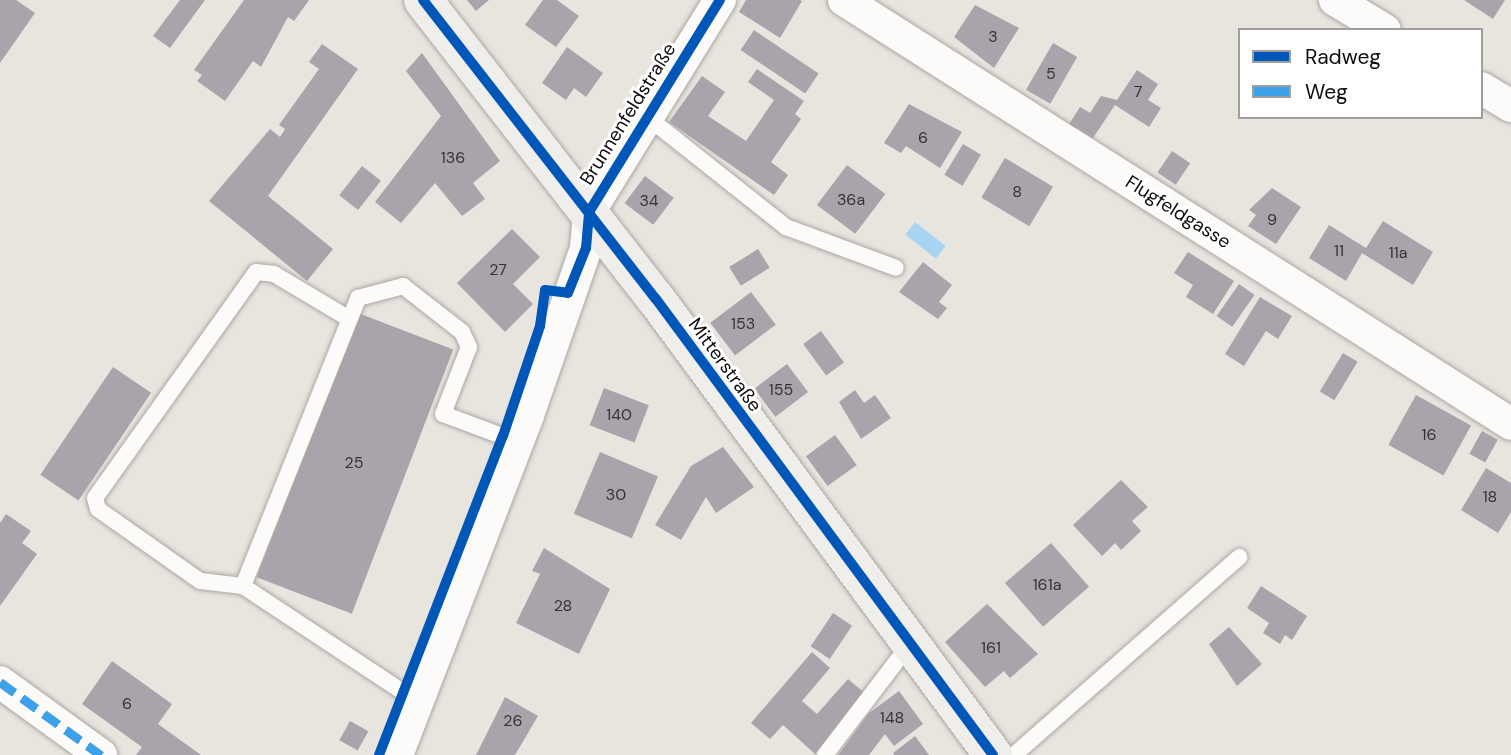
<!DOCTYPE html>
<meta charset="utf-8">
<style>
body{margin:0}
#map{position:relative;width:1511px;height:755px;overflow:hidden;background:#e8e5de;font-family:"DM Sans",sans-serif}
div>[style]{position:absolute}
.water>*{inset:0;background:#a8d4f2;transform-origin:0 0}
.building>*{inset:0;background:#aaa3ab;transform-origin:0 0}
.roads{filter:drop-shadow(0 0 2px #aaa8a3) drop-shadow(0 0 2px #aaa8a3)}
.service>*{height:16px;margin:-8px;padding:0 8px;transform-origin:8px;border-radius:8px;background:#fcfbfa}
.minor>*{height:32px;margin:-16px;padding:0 16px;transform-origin:16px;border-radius:16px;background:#fcfbfa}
.secondary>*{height:38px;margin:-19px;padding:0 19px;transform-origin:19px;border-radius:19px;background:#f0eeeb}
.quiet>*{height:9px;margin-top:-4.5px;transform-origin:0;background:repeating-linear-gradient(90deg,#3da1e9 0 18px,transparent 0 27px)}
.cycleway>*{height:10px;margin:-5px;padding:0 5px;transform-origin:5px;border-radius:5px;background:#0057b8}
span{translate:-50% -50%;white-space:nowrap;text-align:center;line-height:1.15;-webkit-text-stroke:6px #fff;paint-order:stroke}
.number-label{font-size:16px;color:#363232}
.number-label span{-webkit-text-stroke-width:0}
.street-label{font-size:19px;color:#0f0d09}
.legend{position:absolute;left:1238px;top:28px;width:245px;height:91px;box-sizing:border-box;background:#fff;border:2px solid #9f9e9d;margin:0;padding:9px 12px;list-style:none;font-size:21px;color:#0f0d09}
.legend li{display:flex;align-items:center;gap:14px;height:35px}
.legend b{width:35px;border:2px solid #9f9e9d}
</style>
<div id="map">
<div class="water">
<i style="left:915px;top:222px;width:39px;height:16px;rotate:38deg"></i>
</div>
<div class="building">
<i style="clip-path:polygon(0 0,16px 0,35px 13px,0 63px)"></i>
<i style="clip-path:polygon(180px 0,205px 0,170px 48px,153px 36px)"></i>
<i style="clip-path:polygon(244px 0,309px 0,294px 21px,288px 17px,261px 67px,253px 61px,225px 101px,197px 81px,202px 75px,194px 70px)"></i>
<i style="clip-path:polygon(467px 0,489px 0,476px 11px)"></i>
<i style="clip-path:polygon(543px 0,557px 0,579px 16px,556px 47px,525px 25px)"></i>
<i style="clip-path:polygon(746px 0,800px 0,802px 1px,780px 38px,739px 12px)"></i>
<i style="clip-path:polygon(1464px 0,1505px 0,1493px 19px)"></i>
<i style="clip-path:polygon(975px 5px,1019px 28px,994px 68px,954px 37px)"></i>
<i style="left:754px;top:30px;width:78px;height:24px;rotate:34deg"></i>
<i style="left:1053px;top:43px;width:28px;height:54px;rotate:30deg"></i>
<i style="clip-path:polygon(322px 44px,358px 69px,268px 196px,333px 249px,307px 281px,209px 201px,270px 129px,280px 137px,285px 129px,279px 125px,319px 69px,309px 62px)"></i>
<i style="clip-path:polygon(567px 47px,603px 73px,586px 97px,574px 88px,566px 100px,542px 83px)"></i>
<i style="clip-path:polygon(422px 53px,500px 161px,473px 183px,485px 199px,462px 216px,435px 183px,401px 223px,375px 202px,441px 116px,406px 71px)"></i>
<i style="clip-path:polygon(757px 69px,804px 101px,795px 114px,801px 119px,771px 162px,788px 175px,774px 195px,669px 122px,702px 76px,725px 92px,708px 116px,746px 141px,774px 100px,748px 82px)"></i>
<i style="clip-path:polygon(1137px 70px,1158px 84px,1148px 100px,1161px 108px,1149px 127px,1115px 105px,1091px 141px,1068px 126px,1080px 107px,1090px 113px,1101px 96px,1117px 100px)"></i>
<i style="clip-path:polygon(909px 104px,962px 132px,940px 168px,906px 146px,901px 153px,884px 143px)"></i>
<i style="left:963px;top:144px;width:21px;height:36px;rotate:31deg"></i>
<i style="left:1172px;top:151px;width:22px;height:26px;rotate:34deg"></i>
<i style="left:1005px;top:158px;width:56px;height:46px;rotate:31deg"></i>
<i style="left:847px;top:165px;width:48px;height:50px;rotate:37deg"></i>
<i style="left:362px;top:166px;width:24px;height:37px;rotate:38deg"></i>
<i style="left:645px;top:176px;width:36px;height:34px;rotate:37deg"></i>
<i style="clip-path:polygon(1272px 188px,1301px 207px,1276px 244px,1248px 226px,1256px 215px,1249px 210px)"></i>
<i style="clip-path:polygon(1383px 221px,1433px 252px,1413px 285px,1362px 253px,1346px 281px,1309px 258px,1329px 225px,1366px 248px)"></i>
<i style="clip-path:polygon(512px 229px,540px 257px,513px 284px,533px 304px,505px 332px,457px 283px)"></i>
<i style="left:758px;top:249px;width:22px;height:34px;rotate:58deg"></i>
<i style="clip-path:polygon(1188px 252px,1234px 281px,1213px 314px,1186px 297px,1193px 285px,1174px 273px)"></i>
<i style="clip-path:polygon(923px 262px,952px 285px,939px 302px,947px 308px,938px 319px,899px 292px)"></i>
<i style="left:1239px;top:284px;width:19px;height:39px;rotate:35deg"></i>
<i style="left:751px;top:292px;width:41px;height:51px;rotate:53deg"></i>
<i style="clip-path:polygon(1260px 297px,1292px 316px,1278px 339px,1266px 331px,1244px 366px,1225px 354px)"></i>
<i style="left:358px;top:313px;width:102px;height:283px;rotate:21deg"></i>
<i style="left:821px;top:331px;width:39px;height:22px;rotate:54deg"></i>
<i style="left:1343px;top:353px;width:17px;height:45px;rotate:31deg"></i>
<i style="left:787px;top:364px;width:35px;height:41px;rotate:53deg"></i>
<i style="left:113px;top:367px;width:46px;height:130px;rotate:34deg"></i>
<i style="left:604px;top:388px;width:48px;height:40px;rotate:21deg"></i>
<i style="clip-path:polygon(855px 390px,864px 403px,875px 395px,891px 418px,861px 439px,839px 402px)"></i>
<i style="left:1416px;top:395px;width:63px;height:57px;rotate:29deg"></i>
<i style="left:1482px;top:431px;width:18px;height:26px;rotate:29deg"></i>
<i style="left:835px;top:435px;width:37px;height:36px;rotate:54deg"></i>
<i style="clip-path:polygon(723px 447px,754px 487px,716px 513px,706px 497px,681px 540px,655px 525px,691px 466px)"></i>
<i style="left:600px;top:452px;width:63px;height:67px;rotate:23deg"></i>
<i style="clip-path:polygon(1486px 468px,1511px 483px,1511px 512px,1498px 533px,1461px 510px)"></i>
<i style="clip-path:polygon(1121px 480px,1148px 507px,1132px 521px,1141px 531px,1121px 550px,1115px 543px,1102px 556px,1073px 525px)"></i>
<i style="clip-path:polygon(6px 514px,31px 531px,22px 543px,37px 554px,0 606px,0 523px)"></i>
<i style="left:1051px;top:543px;width:58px;height:61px;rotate:49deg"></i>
<i style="clip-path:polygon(544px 548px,610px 589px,579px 654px,516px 623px,540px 574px,532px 571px)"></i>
<i style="clip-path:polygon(1261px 586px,1307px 616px,1292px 640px,1285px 635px,1280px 644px,1263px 633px,1269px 623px,1247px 608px)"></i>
<i style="clip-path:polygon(987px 604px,1038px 654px,1010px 678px,1004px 671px,985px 687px,945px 642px)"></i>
<i style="left:833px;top:613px;width:23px;height:40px;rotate:34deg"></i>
<i style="clip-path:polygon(1229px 627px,1262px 664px,1237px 686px,1209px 644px)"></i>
<i style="clip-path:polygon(812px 652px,830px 668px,802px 701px,817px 714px,848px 679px,867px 695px,815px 754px,783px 725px,770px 739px,751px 723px)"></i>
<i style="clip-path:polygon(112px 661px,172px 704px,158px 724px,201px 755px,136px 755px,142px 747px,82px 704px)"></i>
<i style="clip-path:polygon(899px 691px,923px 724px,894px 746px,885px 734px,869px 755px,838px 755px,869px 713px)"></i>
<i style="clip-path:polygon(505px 697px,538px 716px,515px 755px,476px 755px)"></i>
<i style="left:350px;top:721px;width:21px;height:22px;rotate:29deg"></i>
<i style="clip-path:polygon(915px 736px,929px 755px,894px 755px,893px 753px)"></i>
</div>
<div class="roads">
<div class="service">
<i style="left:646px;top:116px;width:179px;rotate:38.4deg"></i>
<i style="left:786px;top:227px;width:117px;rotate:20.4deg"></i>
<i style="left:243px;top:586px;width:43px;rotate:-173.4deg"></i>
<i style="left:200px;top:581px;width:125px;rotate:-144.8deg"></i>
<i style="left:98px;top:509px;width:11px;rotate:-105deg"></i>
<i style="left:95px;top:498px;width:277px;rotate:-54.5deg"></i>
<i style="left:256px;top:272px;width:18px;rotate:6deg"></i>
<i style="left:274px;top:274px;width:84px;rotate:30.8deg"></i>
<i style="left:418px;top:702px;width:210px;rotate:-146.5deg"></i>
<i style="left:243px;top:586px;width:310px;rotate:-68.2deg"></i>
<i style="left:358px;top:298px;width:47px;rotate:-14.9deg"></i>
<i style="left:403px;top:286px;width:75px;rotate:37.9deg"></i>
<i style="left:462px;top:332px;width:17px;rotate:65deg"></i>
<i style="left:469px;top:347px;width:72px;rotate:111.2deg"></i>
<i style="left:443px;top:414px;width:80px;rotate:20.5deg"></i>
<i style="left:825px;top:755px;width:138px;rotate:-52.6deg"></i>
<i style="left:1014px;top:755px;width:300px;rotate:-41.3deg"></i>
</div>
<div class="minor">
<i style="left:844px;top:0;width:790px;rotate:32.44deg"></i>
<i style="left:1335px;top:0;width:58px;rotate:31deg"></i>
<i style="left:1481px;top:88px;width:35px;rotate:31deg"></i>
<i style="left:0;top:682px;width:125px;rotate:35.9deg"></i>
<i style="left:397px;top:755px;width:364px;rotate:-68.9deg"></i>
<i style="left:528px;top:415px;width:177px;rotate:-70.8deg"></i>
<i style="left:586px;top:248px;width:36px;rotate:-85deg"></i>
<i style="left:589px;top:212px;width:249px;rotate:-58.3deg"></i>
</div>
<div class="secondary">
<i style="left:423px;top:0;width:379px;rotate:52.1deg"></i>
<i style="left:656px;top:299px;width:567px;rotate:53.53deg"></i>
</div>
</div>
<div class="quiet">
<i style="left:0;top:682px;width:125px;rotate:35.9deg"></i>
</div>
<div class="cycleway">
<i style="left:423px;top:0;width:379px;rotate:52.1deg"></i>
<i style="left:656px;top:299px;width:567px;rotate:53.53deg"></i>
<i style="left:379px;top:755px;width:342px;rotate:-68.8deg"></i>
<i style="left:503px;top:436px;width:116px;rotate:-71.4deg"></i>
<i style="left:540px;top:326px;width:36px;rotate:-82deg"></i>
<i style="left:545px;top:290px;width:23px;rotate:7deg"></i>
<i style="left:568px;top:293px;width:48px;rotate:-68.2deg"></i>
<i style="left:586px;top:248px;width:36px;rotate:-85deg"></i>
<i style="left:589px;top:212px;width:249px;rotate:-58.3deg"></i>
</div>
<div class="number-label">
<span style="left:993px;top:37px">3</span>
<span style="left:1051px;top:74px">5</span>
<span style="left:1138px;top:92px">7</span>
<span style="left:923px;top:138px">6</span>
<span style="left:453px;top:158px">136</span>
<span style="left:1017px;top:192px">8</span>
<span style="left:851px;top:200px">36a</span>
<span style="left:649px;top:201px">34</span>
<span style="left:1272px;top:220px">9</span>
<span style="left:1339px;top:251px">11</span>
<span style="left:1398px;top:253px">11a</span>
<span style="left:498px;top:270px">27</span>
<span style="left:743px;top:324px">153</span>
<span style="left:781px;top:390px">155</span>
<span style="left:619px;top:415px">140</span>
<span style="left:1429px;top:435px">16</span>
<span style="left:354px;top:463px">25</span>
<span style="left:616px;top:495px">30</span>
<span style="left:1490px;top:497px">18</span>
<span style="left:1047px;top:585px">161a</span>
<span style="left:563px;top:606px">28</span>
<span style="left:991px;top:648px">161</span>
<span style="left:127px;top:704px">6</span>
<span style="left:892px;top:718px">148</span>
<span style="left:513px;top:721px">26</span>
</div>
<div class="street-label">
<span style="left:628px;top:114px;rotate:-58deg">Brunnenfeldstraße</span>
<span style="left:1178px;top:212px;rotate:32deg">Flugfeldgasse</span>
<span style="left:725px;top:365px;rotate:54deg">Mitterstraße</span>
</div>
<ul class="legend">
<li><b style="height:9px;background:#0057b8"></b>Radweg</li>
<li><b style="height:9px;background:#3da1e9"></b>Weg</li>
</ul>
</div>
